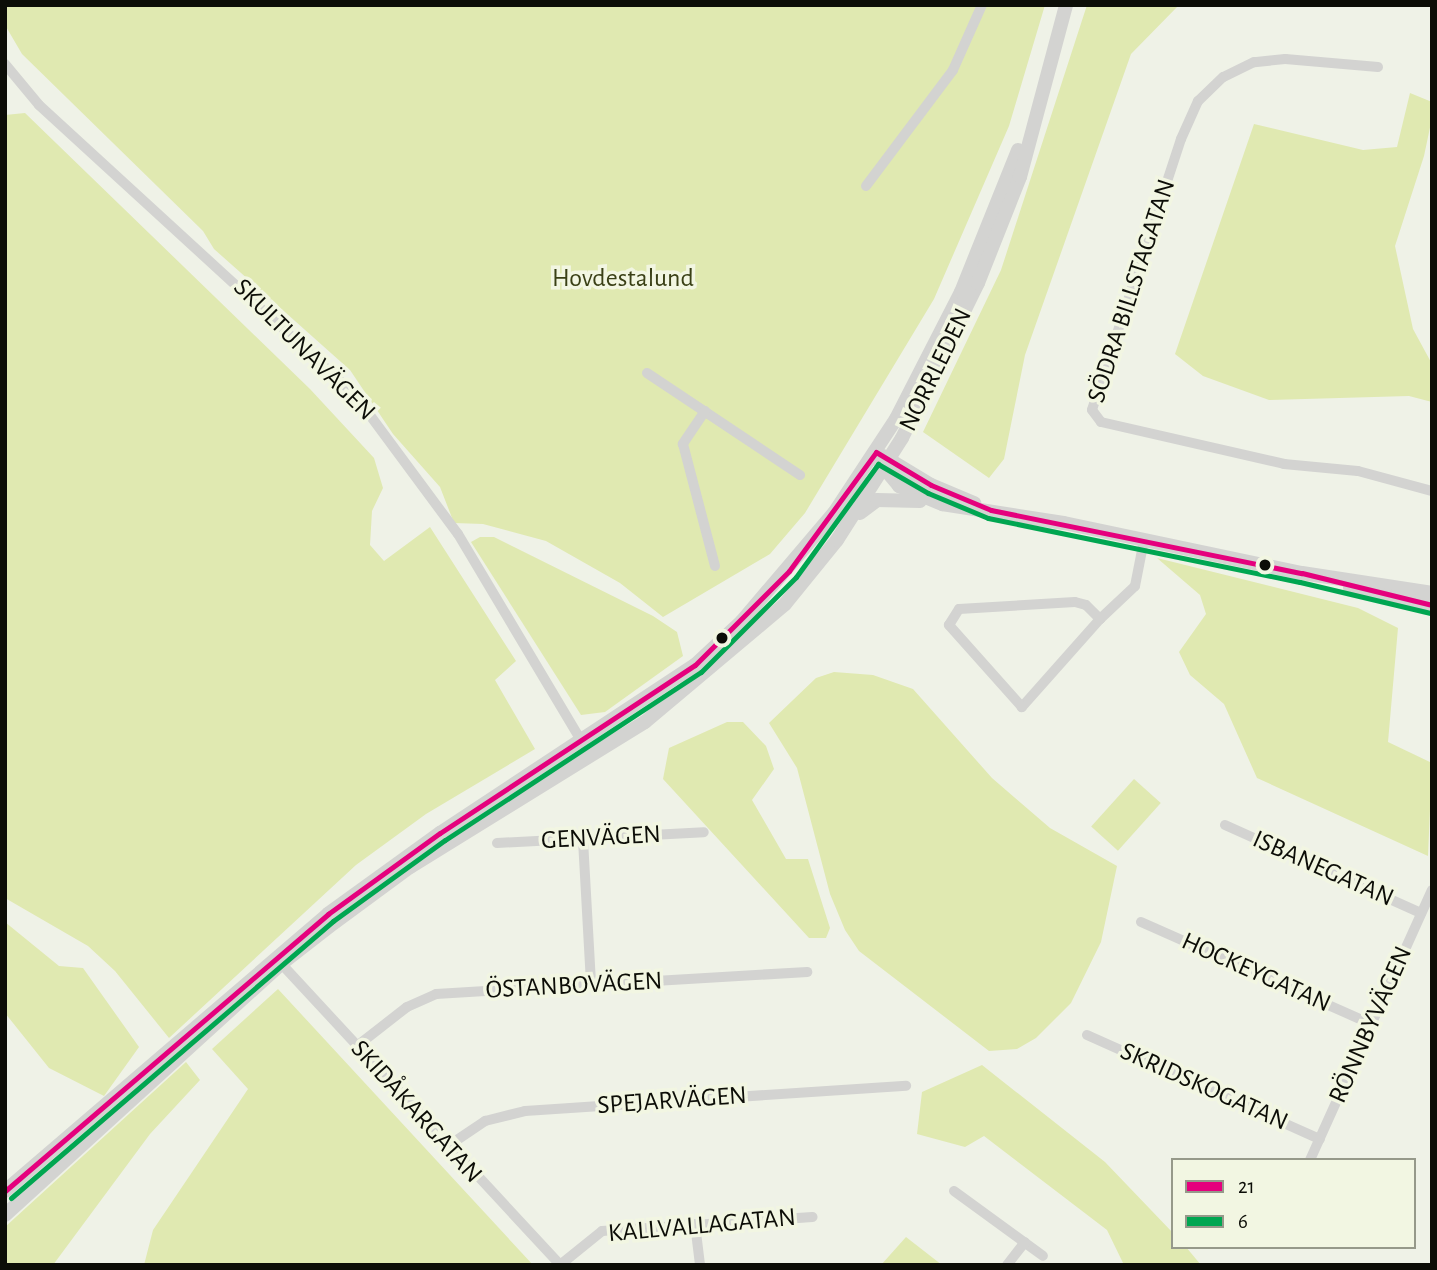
<!DOCTYPE html>
<meta charset="utf-8">
<style>
body{margin:0}
#map{position:relative;width:1437px;height:1270px;overflow:hidden;background:#eff2e7;font-family:"Alegreya Sans",sans-serif}
div>[style]{position:absolute}
.green>*{inset:0;background:#e0e9b1;transform-origin:0 0}
.minor>*{height:10px;margin:-5px;padding:0 5px;transform-origin:5px;border-radius:5px;background:#d3d3d1}
.major>*{height:14px;margin:-7px;padding:0 7px;transform-origin:7px;border-radius:7px;background:#d3d3d1}
.bus-1>*{height:5px;margin:-2.5px;padding:0 2.5px;transform-origin:2.5px;border-radius:2.5px;background:#e5007d}
.bus-2>*{height:5px;margin:-2.5px;padding:0 2.5px;transform-origin:2.5px;border-radius:2.5px;background:#00a651}
.dots>*{width:19px;height:19px;translate:-50% -50%;box-sizing:border-box;border:4px solid #f2f6e2;border-radius:50%}
span{translate:-50% -50%;white-space:nowrap;text-align:center;line-height:1.15;-webkit-text-stroke:7px #f2f6e2;paint-order:stroke}
.park-label{font-size:26px;color:#3a4016}
.street-label{font-size:26px;color:#0c0d07}
.frame{position:absolute;inset:0;border:7px solid #0c0d07;pointer-events:none}
.legend{position:absolute;left:1171px;top:1158px;width:245px;height:91px;box-sizing:border-box;background:#f2f6e2;border:2px solid #96998a;margin:0;padding:9px 12px;list-style:none;font-size:21px;color:#0c0d07}
.legend li{display:flex;align-items:center;gap:14px;height:35px}
.legend b{width:35px;border:2px solid #96998a}
</style>
<div id="map">
<div class="green">
<i style="clip-path:polygon(5px 5px,1045px 5px,1009px 126px,934px 299px,805px 513px,770px 554px,663px 617px,620px 583px,546px 541px,483px 524px,454px 523px,440px 487px,393px 434px,350px 370px,214px 249px,203px 231px,22px 54px,5px 25px)"></i>
<i style="clip-path:polygon(1087px 5px,1179px 5px,1131px 54px,1025px 355px,1004px 459px,989px 478px,923px 432px,1001px 270px)"></i>
<i style="clip-path:polygon(1410px 93px,1432px 102px,1432px 118px,1424px 156px,1395px 246px,1413px 329px,1432px 364px,1432px 402px,1409px 396px,1269px 400px,1203px 376px,1175px 354px,1254px 124px,1363px 150px,1397px 147px)"></i>
<i style="clip-path:polygon(25px 113px,310px 389px,374px 458px,383px 488px,372px 511px,370px 545px,384px 561px,430px 527px,516px 661px,495px 680px,535px 749px,426px 814px,356px 865px,169px 1038px,115px 971px,88px 946px,5px 898px,5px 115px)"></i>
<i style="clip-path:polygon(480px 537px,494px 537px,653px 616px,677px 632px,683px 656px,605px 712px,581px 715px,471px 542px)"></i>
<i style="clip-path:polygon(1157px 558px,1358px 608px,1398px 628px,1388px 742px,1432px 763px,1428px 856px,1257px 778px,1224px 704px,1190px 675px,1179px 652px,1206px 614px,1200px 595px)"></i>
<i style="clip-path:polygon(834px 672px,873px 675px,913px 689px,992px 778px,1050px 828px,1117px 866px,1101px 942px,1071px 1003px,1036px 1038px,1017px 1049px,989px 1051px,859px 951px,845px 930px,830px 894px,797px 768px,769px 723px,816px 678px)"></i>
<i style="clip-path:polygon(727px 722px,743px 722px,766px 746px,774px 769px,752px 800px,786px 859px,808px 859px,830px 928px,826px 938px,809px 938px,663px 779px,669px 748px)"></i>
<i style="left:1134px;top:779px;width:36px;height:64px;rotate:42deg"></i>
<i style="clip-path:polygon(5px 922px,59px 966px,83px 968px,139px 1047px,104px 1096px,49px 1068px,5px 1013px)"></i>
<i style="clip-path:polygon(278px 989px,533px 1265px,144px 1265px,153px 1230px,248px 1089px,212px 1049px)"></i>
<i style="clip-path:polygon(186px 1062px,200px 1080px,150px 1134px,53px 1265px,5px 1265px,5px 1227px)"></i>
<i style="clip-path:polygon(982px 1065px,1105px 1162px,1173px 1233px,1173px 1247px,1186px 1247px,1201px 1265px,1124px 1265px,1107px 1230px,984px 1136px,965px 1147px,917px 1134px,922px 1092px)"></i>
<i style="clip-path:polygon(906px 1237px,942px 1265px,881px 1265px)"></i>
</div>
<div class="minor">
<i style="left:5px;top:64px;width:53px;rotate:50.3deg"></i>
<i style="left:39px;top:105px;width:429px;rotate:42.5deg"></i>
<i style="left:355px;top:395px;width:173px;rotate:53.5deg"></i>
<i style="left:458px;top:534px;width:257px;rotate:59.2deg"></i>
<i style="left:1378px;top:67px;width:93px;rotate:-175.1deg"></i>
<i style="left:1285px;top:59px;width:31px;rotate:174deg"></i>
<i style="left:1254px;top:62px;width:34px;rotate:154deg"></i>
<i style="left:1223px;top:77px;width:35px;rotate:136deg"></i>
<i style="left:1198px;top:101px;width:42px;rotate:114.1deg"></i>
<i style="left:1181px;top:139px;width:285px;rotate:108.2deg"></i>
<i style="left:1092px;top:410px;width:15px;rotate:53deg"></i>
<i style="left:1101px;top:422px;width:188px;rotate:12.9deg"></i>
<i style="left:1284px;top:464px;width:74px;rotate:5.4deg"></i>
<i style="left:1358px;top:471px;width:77px;rotate:15.1deg"></i>
<i style="left:866px;top:186px;width:145px;rotate:-53.1deg"></i>
<i style="left:953px;top:70px;width:71px;rotate:-66deg"></i>
<i style="left:647px;top:373px;width:184px;rotate:33.7deg"></i>
<i style="left:705px;top:411px;width:40px;rotate:124deg"></i>
<i style="left:683px;top:444px;width:126px;rotate:75.3deg"></i>
<i style="left:1100px;top:619px;width:118px;rotate:131.6deg"></i>
<i style="left:1022px;top:707px;width:110px;rotate:-131.7deg"></i>
<i style="left:949px;top:625px;width:19px;rotate:-58deg"></i>
<i style="left:959px;top:609px;width:116px;rotate:-3.5deg"></i>
<i style="left:1075px;top:602px;width:11px;rotate:15deg"></i>
<i style="left:1086px;top:605px;width:20px;rotate:45deg"></i>
<i style="left:1100px;top:619px;width:48px;rotate:-43.3deg"></i>
<i style="left:1135px;top:586px;width:47px;rotate:-78.9deg"></i>
<i style="left:1225px;top:825px;width:215px;rotate:24.2deg"></i>
<i style="left:583px;top:840px;width:145px;rotate:86.8deg"></i>
<i style="left:497px;top:843px;width:207px;rotate:-3deg"></i>
<i style="left:1141px;top:922px;width:252px;rotate:23.9deg"></i>
<i style="left:276px;top:958px;width:418px;rotate:47.2deg"></i>
<i style="left:1087px;top:1035px;width:255px;rotate:24.1deg"></i>
<i style="left:357px;top:1046px;width:63px;rotate:-38deg"></i>
<i style="left:407px;top:1007px;width:32px;rotate:-24deg"></i>
<i style="left:436px;top:994px;width:372px;rotate:-3.4deg"></i>
<i style="left:448px;top:1146px;width:45px;rotate:-34deg"></i>
<i style="left:485px;top:1121px;width:41px;rotate:-14deg"></i>
<i style="left:525px;top:1111px;width:382px;rotate:-3.8deg"></i>
<i style="left:1310px;top:1160px;width:296px;rotate:-65.7deg"></i>
<i style="left:954px;top:1191px;width:110px;rotate:36.1deg"></i>
<i style="left:695px;top:1224px;width:41px;rotate:83deg"></i>
<i style="left:560px;top:1265px;width:54px;rotate:-39deg"></i>
<i style="left:602px;top:1231px;width:211px;rotate:-3.8deg"></i>
<i style="left:1007px;top:1265px;width:29px;rotate:-52deg"></i>
</div>
<div class="major">
<i style="left:883px;top:456px;width:56px;rotate:31.1deg"></i>
<i style="left:931px;top:485px;width:47px;rotate:22.7deg"></i>
<i style="left:880px;top:463px;width:30px;rotate:50deg"></i>
<i style="left:899px;top:486px;width:47px;rotate:22.7deg"></i>
<i style="left:942px;top:504px;width:123px;rotate:8.9deg"></i>
<i style="left:1064px;top:523px;width:243px;rotate:11.9deg"></i>
<i style="left:1302px;top:573px;width:132px;rotate:8.7deg"></i>
<i style="left:860px;top:513px;width:21px;rotate:-37deg"></i>
<i style="left:877px;top:500px;width:43px;rotate:1.3deg"></i>
<i style="left:1350px;top:588px;width:84px;rotate:11.7deg"></i>
<i style="left:5px;top:1191px;width:426px;rotate:-40.6deg"></i>
<i style="left:328px;top:914px;width:138px;rotate:-35.9deg"></i>
<i style="left:440px;top:833px;width:305px;rotate:-33.4deg"></i>
<i style="left:695px;top:665px;width:64px;rotate:-43.1deg"></i>
<i style="left:742px;top:621px;width:142px;rotate:-49.6deg"></i>
<i style="left:834px;top:513px;width:113px;rotate:-56.6deg"></i>
<i style="left:896px;top:419px;width:143px;rotate:-62.9deg"></i>
<i style="left:961px;top:292px;width:153px;rotate:-68.1deg"></i>
<i style="left:5px;top:1215px;width:373px;rotate:-42.3deg"></i>
<i style="left:281px;top:964px;width:68px;rotate:-37.9deg"></i>
<i style="left:335px;top:922px;width:93px;rotate:-36.3deg"></i>
<i style="left:410px;top:867px;width:276px;rotate:-31.7deg"></i>
<i style="left:645px;top:722px;width:183px;rotate:-40.1deg"></i>
<i style="left:785px;top:604px;width:82px;rotate:-50.9deg"></i>
<i style="left:837px;top:540px;width:121px;rotate:-57.5deg"></i>
<i style="left:902px;top:438px;width:173px;rotate:-63.9deg"></i>
<i style="left:978px;top:283px;width:114px;rotate:-68.4deg"></i>
<i style="left:1020px;top:177px;width:178px;rotate:-75deg"></i>
</div>
<div class="bus-1">
<i style="left:5px;top:1191px;width:426px;rotate:-40.6deg"></i>
<i style="left:328px;top:914px;width:138px;rotate:-35.9deg"></i>
<i style="left:440px;top:833px;width:305px;rotate:-33.4deg"></i>
<i style="left:695px;top:665px;width:133px;rotate:-45deg"></i>
<i style="left:789px;top:571px;width:147px;rotate:-53.8deg"></i>
<i style="left:876px;top:452px;width:64px;rotate:31deg"></i>
<i style="left:931px;top:485px;width:65px;rotate:22.6deg"></i>
<i style="left:991px;top:510px;width:317px;rotate:11.5deg"></i>
<i style="left:1302px;top:573px;width:134px;rotate:13.8deg"></i>
</div>
<div class="bus-2">
<i style="left:11px;top:1198px;width:425px;rotate:-40.7deg"></i>
<i style="left:333px;top:921px;width:138px;rotate:-35.9deg"></i>
<i style="left:445px;top:840px;width:306px;rotate:-33.3deg"></i>
<i style="left:701px;top:672px;width:134px;rotate:-45deg"></i>
<i style="left:796px;top:577px;width:140px;rotate:-54deg"></i>
<i style="left:878px;top:464px;width:58px;rotate:30.1deg"></i>
<i style="left:928px;top:493px;width:65px;rotate:22.6deg"></i>
<i style="left:988px;top:518px;width:318px;rotate:11.6deg"></i>
<i style="left:1300px;top:582px;width:134px;rotate:13.4deg"></i>
</div>
<div class="dots">
<i style="left:1265px;top:565px;background:#0c0d07"></i>
<i style="left:722px;top:638px;background:#0c0d07"></i>
</div>
<div class="park-label">
<span style="left:623px;top:279px">Hovdestalund</span>
</div>
<div class="street-label">
<span style="left:1132px;top:291px;rotate:-72deg">SÖDRA BILLSTAGATAN</span>
<span style="left:304px;top:350px;rotate:45deg">SKULTUNAVÄGEN</span>
<span style="left:936px;top:370px;rotate:-64deg">NORRLEDEN</span>
<span style="left:601px;top:838px;rotate:-3deg">GENVÄGEN</span>
<span style="left:1323px;top:869px;rotate:24deg">ISBANEGATAN</span>
<span style="left:1256px;top:973px;rotate:24deg">HOCKEYGATAN</span>
<span style="left:574px;top:986px;rotate:-3deg">ÖSTANBOVÄGEN</span>
<span style="left:1371px;top:1025px;rotate:-66deg">RÖNNBYVÄGEN</span>
<span style="left:1204px;top:1087px;rotate:24deg">SKRIDSKOGATAN</span>
<span style="left:672px;top:1101px;rotate:-4deg">SPEJARVÄGEN</span>
<span style="left:416px;top:1112px;rotate:48deg">SKIDÅKARGATAN</span>
<span style="left:702px;top:1226px;rotate:-5deg">KALLVALLAGATAN</span>
</div>
<div class="frame"></div>
<ul class="legend">
<li><b style="height:9px;background:#e5007d"></b>21</li>
<li><b style="height:9px;background:#00a651"></b>6</li>
</ul>
</div>
